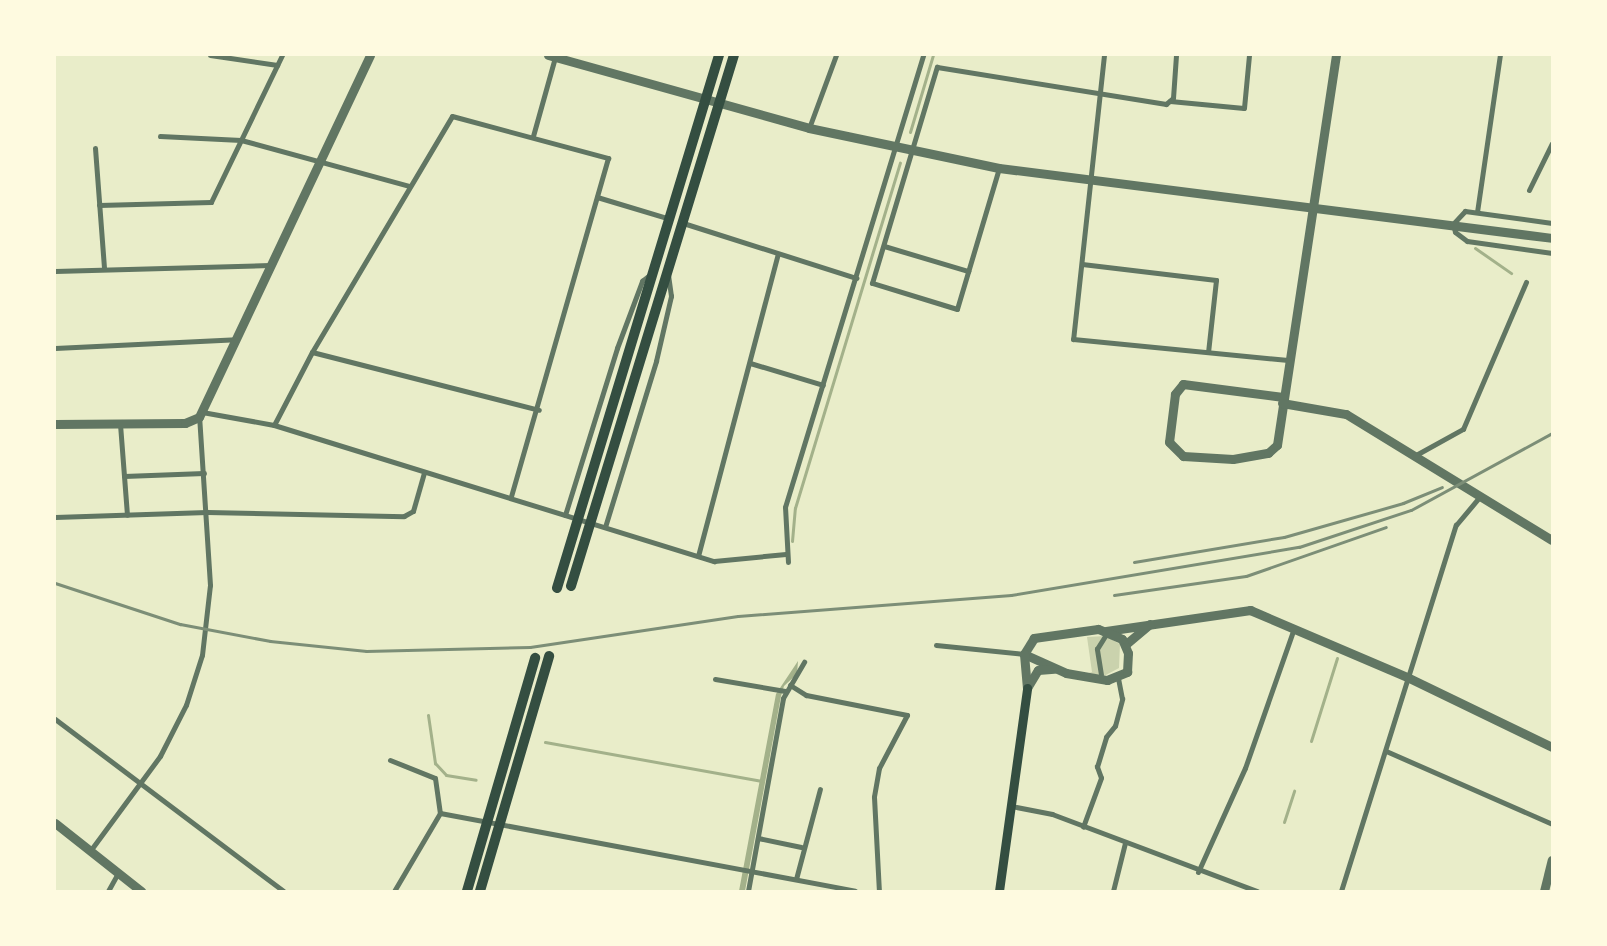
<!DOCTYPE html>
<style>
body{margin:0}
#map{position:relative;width:1607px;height:946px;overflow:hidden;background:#e9edc9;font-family:"Fira Sans Condensed",sans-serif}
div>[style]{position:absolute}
.green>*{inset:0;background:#cad2ad}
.water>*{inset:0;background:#a3b18a}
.stream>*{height:3px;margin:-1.5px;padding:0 1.5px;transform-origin:1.5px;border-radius:1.5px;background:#a3b18a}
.pedestrian>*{height:4.5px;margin:-2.25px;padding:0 2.25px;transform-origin:2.25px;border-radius:2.25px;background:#617663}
.minor>*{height:5px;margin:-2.5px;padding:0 2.5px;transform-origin:2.5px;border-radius:2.5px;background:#617663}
.tertiary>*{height:9px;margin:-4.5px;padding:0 4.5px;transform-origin:4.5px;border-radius:4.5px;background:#617663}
.secondary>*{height:9px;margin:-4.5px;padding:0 4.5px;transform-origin:4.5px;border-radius:4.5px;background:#344e41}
.primary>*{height:10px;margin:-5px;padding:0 5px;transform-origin:5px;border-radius:5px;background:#344e41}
.rail>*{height:3px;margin:-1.5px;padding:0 1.5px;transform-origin:1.5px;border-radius:1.5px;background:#7c8e77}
span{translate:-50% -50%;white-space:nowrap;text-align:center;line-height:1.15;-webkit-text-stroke:4px #fefae0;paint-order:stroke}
.frame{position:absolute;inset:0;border:56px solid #fefae0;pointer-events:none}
</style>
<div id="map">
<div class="green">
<i style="clip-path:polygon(1105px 636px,1120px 644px,1119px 668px,1104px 676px,1089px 673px,1092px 672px,1087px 637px)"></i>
</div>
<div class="water">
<i style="clip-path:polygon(798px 661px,797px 674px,784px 686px,781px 696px,745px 891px,739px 891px,776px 694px)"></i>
</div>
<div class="stream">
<i style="left:910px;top:132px;width:80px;rotate:-73.4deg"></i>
<i style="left:1475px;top:248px;width:44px;rotate:34.8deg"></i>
<i style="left:792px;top:541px;width:33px;rotate:-85deg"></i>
<i style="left:795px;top:508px;width:361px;rotate:-73.1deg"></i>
<i style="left:428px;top:715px;width:49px;rotate:81.7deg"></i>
<i style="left:435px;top:763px;width:16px;rotate:47deg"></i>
<i style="left:446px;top:775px;width:30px;rotate:9deg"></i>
<i style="left:1311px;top:741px;width:87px;rotate:-72.6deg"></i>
<i style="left:545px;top:742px;width:219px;rotate:10.2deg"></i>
<i style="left:1284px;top:822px;width:33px;rotate:-72deg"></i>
</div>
<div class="pedestrian">
<i style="left:1101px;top:675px;width:26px;rotate:-99deg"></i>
<i style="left:1097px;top:649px;width:15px;rotate:-58deg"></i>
<i style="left:1083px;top:827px;width:52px;rotate:-69.8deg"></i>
<i style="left:1101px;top:778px;width:12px;rotate:-110deg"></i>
<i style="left:1097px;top:767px;width:31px;rotate:-73deg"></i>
<i style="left:1106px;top:737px;width:14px;rotate:-51deg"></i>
<i style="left:1115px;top:726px;width:28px;rotate:-75deg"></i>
<i style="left:1122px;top:699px;width:21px;rotate:-101deg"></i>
</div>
<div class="minor">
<i style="left:210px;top:55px;width:68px;rotate:8.5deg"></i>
<i style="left:1104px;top:55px;width:286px;rotate:96.2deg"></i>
<i style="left:1073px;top:339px;width:216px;rotate:5.6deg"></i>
<i style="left:1170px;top:101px;width:74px;rotate:5.4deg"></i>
<i style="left:1244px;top:108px;width:53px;rotate:-84.6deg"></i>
<i style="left:809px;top:128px;width:78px;rotate:-69.7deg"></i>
<i style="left:160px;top:136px;width:81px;rotate:2.8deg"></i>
<i style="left:241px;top:140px;width:174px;rotate:15.3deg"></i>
<i style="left:533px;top:136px;width:82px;rotate:-74.4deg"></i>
<i style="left:95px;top:148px;width:120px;rotate:85.7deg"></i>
<i style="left:999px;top:168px;width:147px;rotate:106.6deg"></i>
<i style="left:957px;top:309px;width:89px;rotate:-163deg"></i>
<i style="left:872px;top:283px;width:226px;rotate:-73.3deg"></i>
<i style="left:937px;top:67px;width:232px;rotate:9.2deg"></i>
<i style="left:1166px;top:104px;width:9px;rotate:-41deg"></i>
<i style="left:1173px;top:98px;width:43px;rotate:-86deg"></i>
<i style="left:1529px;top:190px;width:52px;rotate:-63.9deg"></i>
<i style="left:597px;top:197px;width:76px;rotate:16.8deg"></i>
<i style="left:99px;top:205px;width:112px;rotate:-1.5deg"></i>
<i style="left:211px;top:202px;width:163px;rotate:-64.2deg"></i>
<i style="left:1477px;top:212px;width:159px;rotate:-81.7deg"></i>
<i style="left:683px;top:223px;width:182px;rotate:17.6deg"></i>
<i style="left:1552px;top:223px;width:88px;rotate:-172.1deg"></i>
<i style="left:1465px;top:211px;width:18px;rotate:133deg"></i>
<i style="left:1453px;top:224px;width:8px;rotate:76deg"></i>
<i style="left:1455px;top:232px;width:15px;rotate:37deg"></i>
<i style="left:1467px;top:241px;width:86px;rotate:8deg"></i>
<i style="left:884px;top:246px;width:88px;rotate:16.6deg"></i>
<i style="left:1082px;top:264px;width:135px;rotate:6.8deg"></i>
<i style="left:1216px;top:280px;width:72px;rotate:96.3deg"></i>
<i style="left:55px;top:271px;width:215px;rotate:-1.6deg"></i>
<i style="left:55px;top:348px;width:181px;rotate:-2.8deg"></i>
<i style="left:312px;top:352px;width:234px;rotate:14.3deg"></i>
<i style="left:750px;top:363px;width:76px;rotate:16.8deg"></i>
<i style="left:202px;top:412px;width:73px;rotate:10.2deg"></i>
<i style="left:274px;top:425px;width:461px;rotate:17.2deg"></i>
<i style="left:714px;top:561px;width:72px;rotate:-5.6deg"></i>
<i style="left:120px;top:424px;width:91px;rotate:85.6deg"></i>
<i style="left:274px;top:425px;width:82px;rotate:-62.5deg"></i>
<i style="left:312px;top:352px;width:274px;rotate:-59.3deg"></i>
<i style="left:452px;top:116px;width:162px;rotate:15.1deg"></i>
<i style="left:608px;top:158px;width:353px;rotate:106deg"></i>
<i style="left:1414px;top:456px;width:56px;rotate:-28.9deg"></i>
<i style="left:1463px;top:429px;width:160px;rotate:-66.8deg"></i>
<i style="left:124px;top:476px;width:80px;rotate:-2.1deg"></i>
<i style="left:565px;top:515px;width:175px;rotate:-72.7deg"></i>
<i style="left:617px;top:348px;width:72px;rotate:-69.5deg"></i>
<i style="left:642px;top:281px;width:13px;rotate:-39deg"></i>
<i style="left:55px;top:517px;width:152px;rotate:-1.9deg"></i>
<i style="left:207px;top:512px;width:197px;rotate:1.2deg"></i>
<i style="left:404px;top:516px;width:10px;rotate:-29deg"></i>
<i style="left:413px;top:511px;width:40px;rotate:-74deg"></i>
<i style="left:605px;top:527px;width:174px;rotate:-72.9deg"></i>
<i style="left:656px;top:361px;width:67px;rotate:-77deg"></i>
<i style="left:671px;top:296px;width:21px;rotate:-98deg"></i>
<i style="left:698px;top:556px;width:312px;rotate:-75.2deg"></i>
<i style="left:788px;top:562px;width:55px;rotate:-93.1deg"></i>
<i style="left:785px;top:507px;width:473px;rotate:-73deg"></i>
<i style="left:936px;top:645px;width:88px;rotate:5.8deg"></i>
<i style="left:715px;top:679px;width:71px;rotate:9.7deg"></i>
<i style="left:790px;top:685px;width:19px;rotate:32deg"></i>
<i style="left:806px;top:695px;width:103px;rotate:11.2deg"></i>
<i style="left:907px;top:715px;width:60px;rotate:117.8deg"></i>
<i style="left:879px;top:768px;width:29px;rotate:100deg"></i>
<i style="left:874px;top:797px;width:94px;rotate:87deg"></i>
<i style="left:55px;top:719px;width:286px;rotate:37deg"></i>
<i style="left:1386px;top:751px;width:181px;rotate:23.7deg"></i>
<i style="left:390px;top:760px;width:48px;rotate:21.8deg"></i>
<i style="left:435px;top:778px;width:35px;rotate:82deg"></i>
<i style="left:440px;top:813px;width:91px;rotate:120.5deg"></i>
<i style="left:1011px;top:806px;width:42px;rotate:11deg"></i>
<i style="left:1052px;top:814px;width:219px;rotate:20.6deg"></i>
<i style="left:440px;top:813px;width:422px;rotate:10.6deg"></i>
<i style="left:758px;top:838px;width:44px;rotate:11.8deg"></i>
<i style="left:90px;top:851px;width:118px;rotate:-53.6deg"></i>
<i style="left:160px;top:756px;width:57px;rotate:-63deg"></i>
<i style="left:186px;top:705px;width:52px;rotate:-72.3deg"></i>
<i style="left:202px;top:655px;width:70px;rotate:-83.5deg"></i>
<i style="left:210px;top:585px;width:168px;rotate:-93.7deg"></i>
<i style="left:1198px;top:872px;width:114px;rotate:-65.7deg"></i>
<i style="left:1245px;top:768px;width:148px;rotate:-70.7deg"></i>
<i style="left:796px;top:879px;width:93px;rotate:-75.1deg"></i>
<i style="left:108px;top:891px;width:21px;rotate:-61deg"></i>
<i style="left:748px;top:891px;width:196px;rotate:-79.7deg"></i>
<i style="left:783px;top:698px;width:42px;rotate:-59.7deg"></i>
<i style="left:1113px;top:891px;width:49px;rotate:-76deg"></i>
<i style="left:1341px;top:891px;width:384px;rotate:-72.6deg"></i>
<i style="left:1456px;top:525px;width:35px;rotate:-50deg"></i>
</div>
<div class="tertiary">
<i style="left:548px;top:55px;width:271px;rotate:15.6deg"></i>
<i style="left:809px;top:128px;width:194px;rotate:11.9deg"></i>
<i style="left:999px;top:168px;width:557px;rotate:7.21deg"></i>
<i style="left:1283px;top:397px;width:101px;rotate:-172.6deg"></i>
<i style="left:1183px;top:384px;width:13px;rotate:129deg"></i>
<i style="left:1175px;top:394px;width:48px;rotate:97.1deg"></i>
<i style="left:1169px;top:442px;width:20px;rotate:45deg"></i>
<i style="left:1183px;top:456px;width:50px;rotate:3.4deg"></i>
<i style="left:1233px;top:459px;width:36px;rotate:-10deg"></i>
<i style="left:1268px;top:453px;width:12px;rotate:-42deg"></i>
<i style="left:1277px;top:445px;width:394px;rotate:-81.4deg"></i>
<i style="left:1282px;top:403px;width:65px;rotate:9.8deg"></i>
<i style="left:1346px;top:414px;width:241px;rotate:31.5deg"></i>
<i style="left:55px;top:424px;width:130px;rotate:-0.4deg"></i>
<i style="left:185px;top:423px;width:15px;rotate:-23deg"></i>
<i style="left:199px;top:417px;width:400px;rotate:-64.7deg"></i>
<i style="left:1106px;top:631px;width:146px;rotate:-8.3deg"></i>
<i style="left:1250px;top:610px;width:171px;rotate:23.1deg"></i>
<i style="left:1407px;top:677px;width:161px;rotate:25.8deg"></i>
<i style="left:1126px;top:644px;width:31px;rotate:-40deg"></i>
<i style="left:1024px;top:654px;width:46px;rotate:24.3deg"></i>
<i style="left:1066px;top:673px;width:42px;rotate:9.7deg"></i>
<i style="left:1107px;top:680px;width:22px;rotate:-22deg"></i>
<i style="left:1127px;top:672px;width:19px;rotate:-87deg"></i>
<i style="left:1128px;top:653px;width:15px;rotate:-113deg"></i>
<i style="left:1122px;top:639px;width:26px;rotate:-157deg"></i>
<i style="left:1098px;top:629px;width:65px;rotate:172deg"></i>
<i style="left:1034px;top:638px;width:19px;rotate:122deg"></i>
<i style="left:1024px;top:654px;width:34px;rotate:85deg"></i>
<i style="left:1027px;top:688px;width:21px;rotate:-59deg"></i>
<i style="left:1038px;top:670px;width:16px;rotate:-4deg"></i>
<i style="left:55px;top:823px;width:110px;rotate:38.3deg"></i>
<i style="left:1544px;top:891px;width:32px;rotate:-76deg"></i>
</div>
<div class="secondary">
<i style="left:999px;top:891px;width:205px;rotate:-82.1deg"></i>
</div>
<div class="primary">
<i style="left:571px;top:586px;width:555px;rotate:-72.94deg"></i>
<i style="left:557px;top:588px;width:557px;rotate:-73.09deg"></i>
<i style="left:467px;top:891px;width:243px;rotate:-73.7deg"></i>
<i style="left:480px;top:891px;width:245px;rotate:-73.6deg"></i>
</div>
<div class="rail">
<i style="left:1134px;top:562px;width:152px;rotate:-9.5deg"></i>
<i style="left:1284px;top:537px;width:124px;rotate:-15.9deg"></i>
<i style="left:1403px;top:503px;width:42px;rotate:-22.3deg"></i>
<i style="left:55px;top:583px;width:132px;rotate:18.2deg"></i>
<i style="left:180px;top:624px;width:92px;rotate:10.7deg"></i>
<i style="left:270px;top:641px;width:97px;rotate:5.9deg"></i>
<i style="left:366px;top:651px;width:164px;rotate:-1.4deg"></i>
<i style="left:530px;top:647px;width:210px;rotate:-8.5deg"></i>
<i style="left:738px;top:616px;width:274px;rotate:-4.4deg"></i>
<i style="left:1011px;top:595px;width:292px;rotate:-9.5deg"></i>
<i style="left:1299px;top:547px;width:118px;rotate:-18.3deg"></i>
<i style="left:1411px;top:510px;width:161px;rotate:-28.6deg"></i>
<i style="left:1114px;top:595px;width:133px;rotate:-8.2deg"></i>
<i style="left:1246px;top:576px;width:148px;rotate:-19.3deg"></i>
</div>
<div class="frame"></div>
</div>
